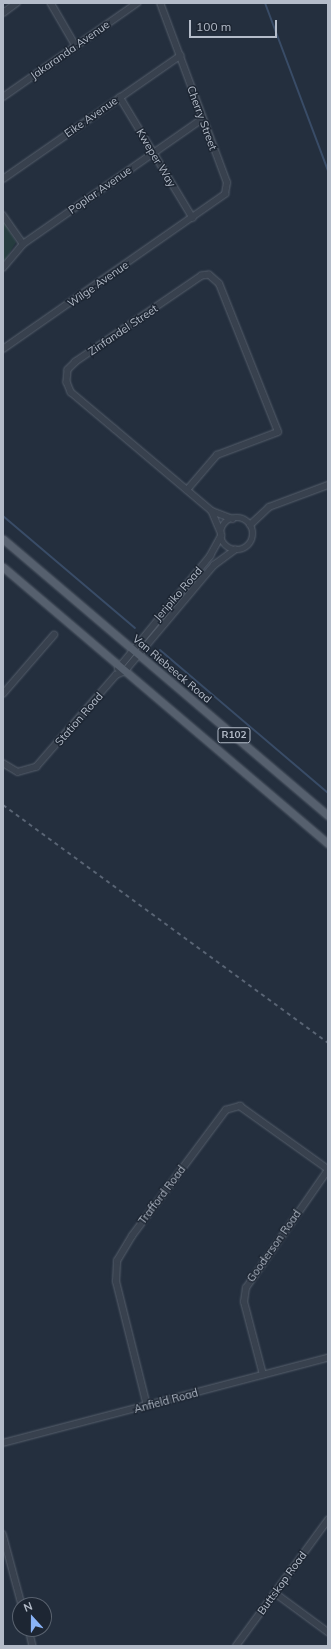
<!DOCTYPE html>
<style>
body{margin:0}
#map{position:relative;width:331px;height:1649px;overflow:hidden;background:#242f3e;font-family:Mulish,sans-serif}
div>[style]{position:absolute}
.green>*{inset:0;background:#263c3f}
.stream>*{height:2px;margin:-1px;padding:0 1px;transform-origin:1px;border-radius:1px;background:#394c67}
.roads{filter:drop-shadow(0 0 1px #565f6c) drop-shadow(0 0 1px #565f6c)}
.minor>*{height:5.5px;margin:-2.75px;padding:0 2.75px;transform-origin:2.75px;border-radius:2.75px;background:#38414e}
.minor>.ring{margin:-2.75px;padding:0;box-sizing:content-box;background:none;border:5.5px solid #38414e;border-radius:50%}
.major>*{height:7px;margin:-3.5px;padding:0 3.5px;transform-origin:3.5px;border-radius:3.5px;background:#56606e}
.rail>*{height:2px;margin-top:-1px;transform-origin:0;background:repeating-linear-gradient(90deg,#5a6575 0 4px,transparent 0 8px)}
span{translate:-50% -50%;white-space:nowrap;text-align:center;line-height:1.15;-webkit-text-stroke:3px #1d2633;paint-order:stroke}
.shield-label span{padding:1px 3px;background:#1d2633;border:1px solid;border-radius:3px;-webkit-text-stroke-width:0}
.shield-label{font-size:10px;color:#b4bcc9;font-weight:700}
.street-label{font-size:11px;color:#b4bcc9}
.frame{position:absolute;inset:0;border:4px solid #b4bcc9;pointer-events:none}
.north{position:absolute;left:12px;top:1597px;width:40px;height:40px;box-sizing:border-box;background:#1d2633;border:1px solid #59626f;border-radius:50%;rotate:339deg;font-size:11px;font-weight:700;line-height:16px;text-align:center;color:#b4bcc9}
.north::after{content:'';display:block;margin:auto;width:14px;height:18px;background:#8ab4f8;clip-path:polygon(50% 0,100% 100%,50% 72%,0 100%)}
.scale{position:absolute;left:189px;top:20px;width:88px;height:18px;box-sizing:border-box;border:2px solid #b4bcc9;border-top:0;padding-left:5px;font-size:12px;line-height:14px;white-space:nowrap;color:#b4bcc9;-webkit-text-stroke:3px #1d2633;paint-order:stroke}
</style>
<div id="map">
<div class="green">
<i style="clip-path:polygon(3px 220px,16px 242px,3px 264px)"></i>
</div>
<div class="stream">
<i style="left:265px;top:3px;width:179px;rotate:69.4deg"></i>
<i style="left:3px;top:516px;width:173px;rotate:40.3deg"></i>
<i style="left:160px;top:650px;width:221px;rotate:40.4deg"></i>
</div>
<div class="roads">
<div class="minor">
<i style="left:51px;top:3px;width:50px;rotate:59.8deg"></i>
<i style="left:3px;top:13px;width:17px;rotate:-36deg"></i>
<i style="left:3px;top:97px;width:164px;rotate:-35deg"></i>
<i style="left:120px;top:97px;width:141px;rotate:58.9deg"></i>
<i style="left:3px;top:179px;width:216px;rotate:-34.8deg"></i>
<i style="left:3px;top:215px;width:35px;rotate:55deg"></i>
<i style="left:3px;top:268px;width:31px;rotate:-50deg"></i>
<i style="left:23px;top:244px;width:218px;rotate:-34.9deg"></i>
<i style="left:3px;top:349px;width:271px;rotate:-34.9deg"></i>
<i style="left:225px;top:194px;width:11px;rotate:-80deg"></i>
<i style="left:227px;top:183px;width:192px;rotate:-110.4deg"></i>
<i style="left:187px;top:490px;width:46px;rotate:-49.4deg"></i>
<i style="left:217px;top:455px;width:65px;rotate:-20.7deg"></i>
<i style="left:278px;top:432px;width:159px;rotate:-111.7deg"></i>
<i style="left:219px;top:284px;width:13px;rotate:-138deg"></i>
<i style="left:209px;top:275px;width:7px;rotate:172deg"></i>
<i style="left:202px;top:276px;width:153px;rotate:145.7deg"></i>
<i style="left:76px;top:362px;width:11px;rotate:135deg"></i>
<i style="left:68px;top:370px;width:12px;rotate:95deg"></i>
<i style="left:67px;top:382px;width:11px;rotate:68deg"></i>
<i style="left:71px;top:392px;width:57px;rotate:40.1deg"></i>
<i style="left:115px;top:429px;width:127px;rotate:40.2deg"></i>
<i style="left:212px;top:511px;width:22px;rotate:21deg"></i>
<i style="left:212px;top:511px;width:23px;rotate:67deg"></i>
<i class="ring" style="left:221px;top:518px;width:26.5px;height:26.5px"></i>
<i style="left:250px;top:525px;width:26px;rotate:-43deg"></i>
<i style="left:269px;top:507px;width:63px;rotate:-20.4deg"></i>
<i style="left:118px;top:669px;width:146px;rotate:-50.8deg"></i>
<i style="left:210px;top:556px;width:23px;rotate:-61deg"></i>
<i style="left:3px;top:694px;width:78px;rotate:-49.2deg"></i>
<i style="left:3px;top:763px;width:17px;rotate:31deg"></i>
<i style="left:18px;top:772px;width:19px;rotate:-16deg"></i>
<i style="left:36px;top:767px;width:122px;rotate:-49deg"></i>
<i style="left:116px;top:675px;width:10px;rotate:-24deg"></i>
<i style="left:125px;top:671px;width:138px;rotate:-50deg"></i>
<i style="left:214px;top:565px;width:26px;rotate:-36deg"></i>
<i style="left:263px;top:1375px;width:75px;rotate:-104.6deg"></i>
<i style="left:244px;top:1302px;width:14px;rotate:-82deg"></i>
<i style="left:246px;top:1288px;width:144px;rotate:-55.2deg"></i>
<i style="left:147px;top:1406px;width:128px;rotate:-104deg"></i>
<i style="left:116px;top:1282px;width:21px;rotate:-87deg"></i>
<i style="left:117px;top:1261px;width:29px;rotate:-59deg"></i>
<i style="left:132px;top:1236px;width:157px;rotate:-53.3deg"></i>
<i style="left:226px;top:1110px;width:15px;rotate:-16deg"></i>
<i style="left:240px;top:1106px;width:108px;rotate:35.6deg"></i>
<i style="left:3px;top:1443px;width:336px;rotate:-14.7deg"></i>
<i style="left:3px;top:1534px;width:73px;rotate:75deg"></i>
<i style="left:275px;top:1593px;width:66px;rotate:36.3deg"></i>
<i style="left:29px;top:1629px;width:17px;rotate:77deg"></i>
<i style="left:236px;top:1646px;width:156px;rotate:-53.9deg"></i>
</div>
<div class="major">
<i style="left:3px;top:539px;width:427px;rotate:40.4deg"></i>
<i style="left:3px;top:567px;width:427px;rotate:40.4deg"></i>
</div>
</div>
<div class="rail">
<i style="left:3px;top:805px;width:403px;rotate:36.2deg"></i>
</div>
<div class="shield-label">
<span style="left:234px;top:735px">R102</span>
</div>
<div class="street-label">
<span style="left:70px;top:50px;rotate:-35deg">Jakaranda Avenue</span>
<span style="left:91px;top:117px;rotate:-35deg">Eike Avenue</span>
<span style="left:202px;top:118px;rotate:70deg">Cherry Street</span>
<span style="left:156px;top:158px;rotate:59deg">Kweper Way</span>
<span style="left:100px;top:190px;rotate:-35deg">Poplar Avenue</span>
<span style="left:98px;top:284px;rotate:-35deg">Wilge Avenue</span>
<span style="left:123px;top:330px;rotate:-34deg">Zinfandel Street</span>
<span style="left:178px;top:594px;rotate:-49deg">Jeripiko Road</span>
<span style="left:172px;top:669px;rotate:40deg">Van Riebeeck Road</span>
<span style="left:79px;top:719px;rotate:-49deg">Station Road</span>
<span style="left:162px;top:1195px;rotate:-53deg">Trafford Road</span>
<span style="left:274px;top:1246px;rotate:-55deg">Gooderson Road</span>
<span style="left:166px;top:1401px;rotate:-15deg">Anfield Road</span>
<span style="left:282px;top:1583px;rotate:-54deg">Buttskop Road</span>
</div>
<div class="frame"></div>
<div class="north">N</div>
<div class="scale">100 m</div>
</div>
